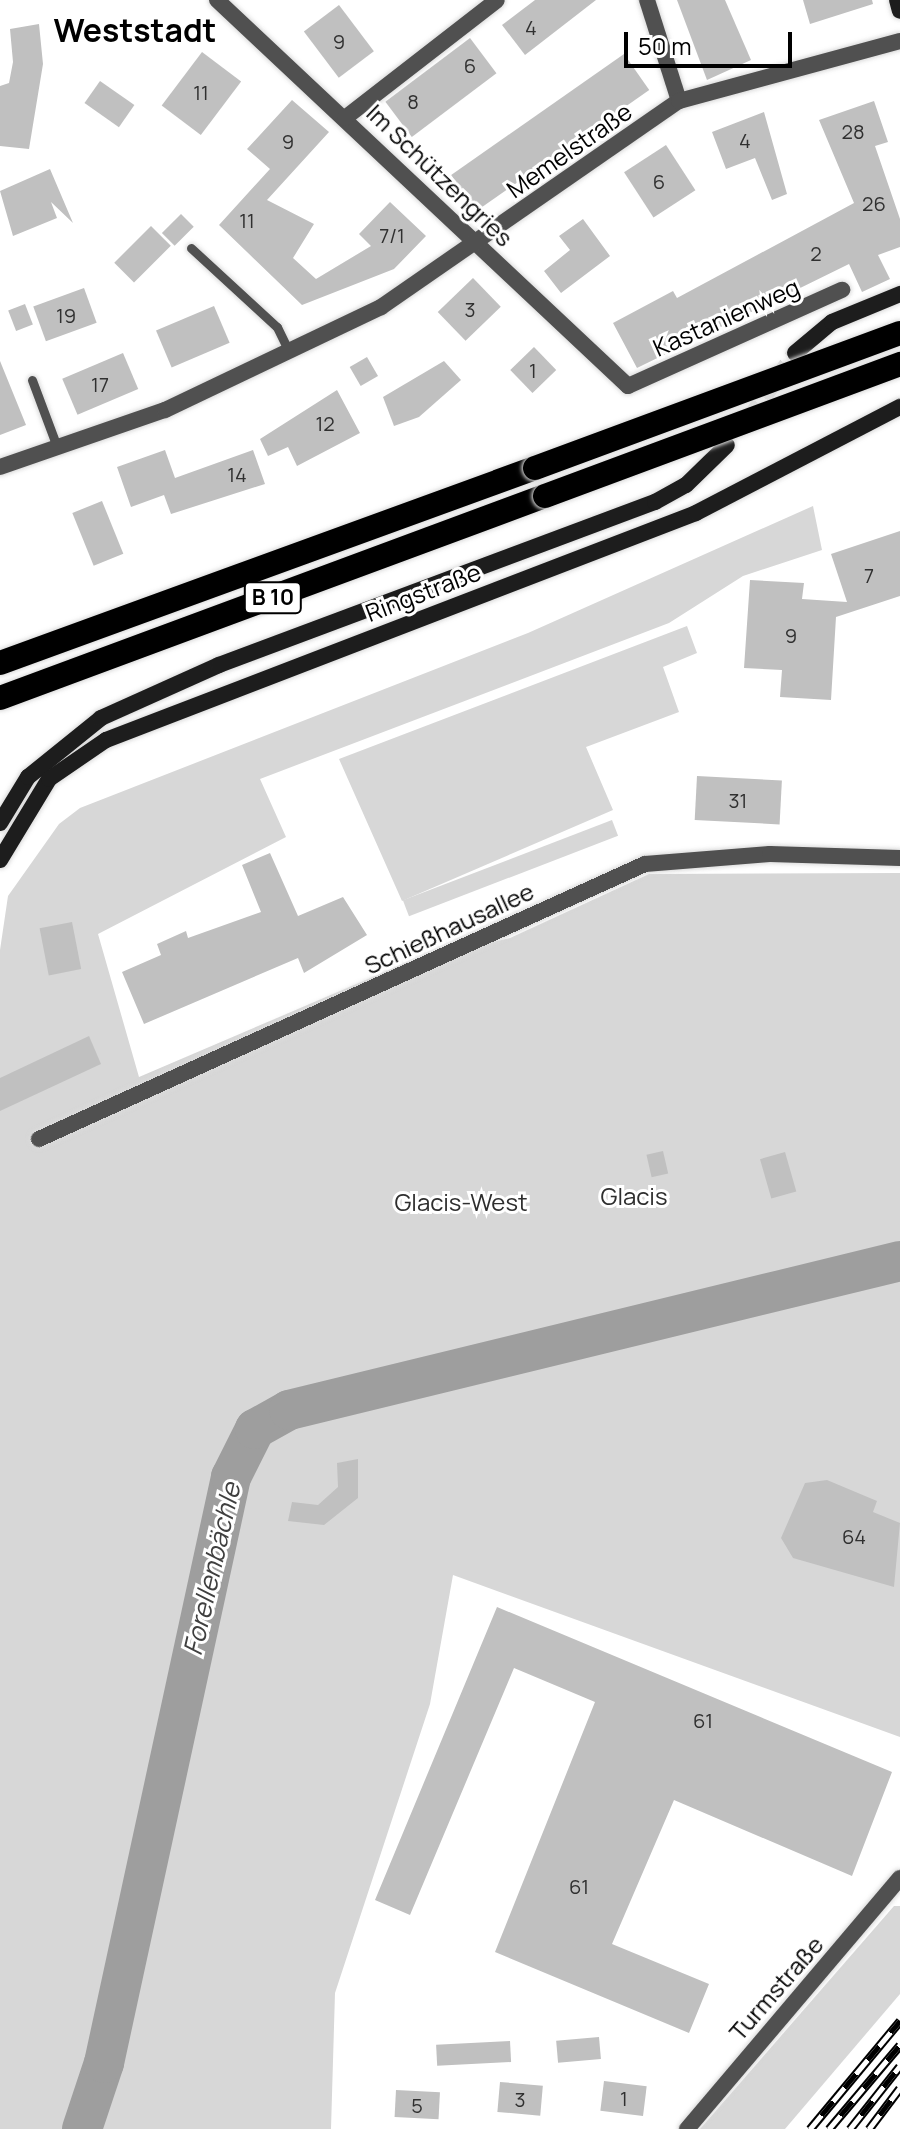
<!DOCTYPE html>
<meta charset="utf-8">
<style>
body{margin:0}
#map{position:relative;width:900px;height:2129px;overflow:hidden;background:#fff;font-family:Manrope,sans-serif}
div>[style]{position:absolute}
.green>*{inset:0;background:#d7d7d7;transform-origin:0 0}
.river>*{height:40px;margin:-20px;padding:0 20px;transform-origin:20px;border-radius:20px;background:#9e9e9e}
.building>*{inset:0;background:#c0c0c0;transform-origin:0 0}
.secondary-tunnel>*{height:16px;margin-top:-8px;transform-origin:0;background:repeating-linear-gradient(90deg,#d9d9d9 0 16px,transparent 0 24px)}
.roads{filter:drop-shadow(0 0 2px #dbdbdb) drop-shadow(0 0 2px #dbdbdb)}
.lane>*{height:9px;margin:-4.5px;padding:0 4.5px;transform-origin:4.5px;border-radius:4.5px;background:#505050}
.street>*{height:16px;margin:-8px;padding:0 8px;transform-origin:8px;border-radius:8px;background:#505050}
.secondary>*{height:16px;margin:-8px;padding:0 8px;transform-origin:8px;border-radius:8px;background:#1d1d1d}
.highway>*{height:24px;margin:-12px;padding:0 12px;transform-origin:12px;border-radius:12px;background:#000}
.rail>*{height:9px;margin-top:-4.5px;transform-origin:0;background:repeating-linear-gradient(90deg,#fff 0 18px,#000 0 36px);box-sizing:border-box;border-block:2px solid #000}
.bridges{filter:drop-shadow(0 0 2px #dbdbdb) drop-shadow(0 0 2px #dbdbdb)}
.highway-bridge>*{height:24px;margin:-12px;padding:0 12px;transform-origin:12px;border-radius:12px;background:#000}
span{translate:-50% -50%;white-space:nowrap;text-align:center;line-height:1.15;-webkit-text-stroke:6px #fff;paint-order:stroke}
.number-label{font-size:20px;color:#303030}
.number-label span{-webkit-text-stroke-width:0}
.shield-label span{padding:2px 6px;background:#fff;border:2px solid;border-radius:6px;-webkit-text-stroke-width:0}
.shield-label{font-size:22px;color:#000;font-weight:700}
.street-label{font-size:24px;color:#000}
.park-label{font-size:24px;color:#2e2e2e}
.water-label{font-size:26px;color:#3f3f3f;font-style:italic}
.district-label{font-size:32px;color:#000;font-weight:700}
.scale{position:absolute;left:624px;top:32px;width:168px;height:36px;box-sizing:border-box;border:4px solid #000;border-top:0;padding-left:10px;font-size:24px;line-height:28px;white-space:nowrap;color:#000;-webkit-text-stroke:6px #fff;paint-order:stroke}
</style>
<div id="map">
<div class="green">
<i style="clip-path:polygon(813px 506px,822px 550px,743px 576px,669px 623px,260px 779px,286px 837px,98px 934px,139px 1077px,408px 962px,510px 938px,649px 874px,900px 873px,900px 1737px,453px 1575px,430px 1704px,335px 1993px,331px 2129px,0 2129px,0 950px,8px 896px,59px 824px,80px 808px,528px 633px)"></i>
<i style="clip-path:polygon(687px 626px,697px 653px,663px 667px,679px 712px,586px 747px,613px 810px,402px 901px,339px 759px)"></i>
<i style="left:612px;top:820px;width:17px;height:224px;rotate:69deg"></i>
<i style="clip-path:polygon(894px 1906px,900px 1906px,900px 1994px,785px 2129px,700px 2129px)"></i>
</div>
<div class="river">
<i style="left:82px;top:2129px;width:70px;rotate:-71.6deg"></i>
<i style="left:104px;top:2063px;width:600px;rotate:-77.77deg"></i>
<i style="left:231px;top:1477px;width:54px;rotate:-63.4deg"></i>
<i style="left:255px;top:1429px;width:39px;rotate:-29deg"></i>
<i style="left:289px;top:1410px;width:629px;rotate:-13.7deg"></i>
</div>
<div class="building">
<i style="clip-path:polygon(535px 0,596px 0,525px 55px,502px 25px)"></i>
<i style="clip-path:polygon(677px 0,725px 0,751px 60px,707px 80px)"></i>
<i style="clip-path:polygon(803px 0,872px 0,873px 4px,810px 24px)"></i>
<i style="left:339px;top:5px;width:58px;height:44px;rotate:53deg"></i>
<i style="clip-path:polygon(39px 24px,43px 64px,29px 149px,0 146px,0 86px,9px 83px,13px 62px,10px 29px)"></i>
<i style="left:470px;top:38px;width:44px;height:106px;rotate:53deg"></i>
<i style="left:202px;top:52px;width:49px;height:67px;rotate:37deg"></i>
<i style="left:624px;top:54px;width:44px;height:211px;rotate:55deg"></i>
<i style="left:100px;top:81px;width:42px;height:27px;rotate:35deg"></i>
<i style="clip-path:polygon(292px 100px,329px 132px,267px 200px,314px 224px,293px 258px,316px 279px,371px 246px,359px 234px,390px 202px,426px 236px,394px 269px,302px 305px,219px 225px,270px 169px,247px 149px)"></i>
<i style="clip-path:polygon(874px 101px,888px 142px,875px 146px,900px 219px,900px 247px,878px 255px,890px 279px,862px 292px,849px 264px,637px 368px,613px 323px,673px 291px,677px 298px,854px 203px,819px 120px)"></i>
<i style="clip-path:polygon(764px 112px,787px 194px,772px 200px,755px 158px,726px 169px,712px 132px)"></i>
<i style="left:666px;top:145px;width:54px;height:50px;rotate:57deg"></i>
<i style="clip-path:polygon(50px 169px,73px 223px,51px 202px,57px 218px,13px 236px,0 191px)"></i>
<i style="left:181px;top:214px;width:18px;height:27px;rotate:45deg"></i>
<i style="clip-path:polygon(583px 219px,610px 256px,561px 293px,544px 271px,570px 250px,559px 236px)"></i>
<i style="left:151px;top:226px;width:28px;height:52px;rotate:45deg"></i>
<i style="left:473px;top:278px;width:40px;height:49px;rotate:46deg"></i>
<i style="left:84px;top:288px;width:37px;height:54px;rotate:70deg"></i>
<i style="left:25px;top:304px;width:22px;height:18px;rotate:69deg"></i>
<i style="left:214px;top:306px;width:40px;height:63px;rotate:67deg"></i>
<i style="left:534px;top:347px;width:32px;height:33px;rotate:46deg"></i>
<i style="left:123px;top:353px;width:39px;height:66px;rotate:67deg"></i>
<i style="left:367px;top:357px;width:22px;height:20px;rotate:60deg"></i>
<i style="clip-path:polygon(0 361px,26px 425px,0 435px)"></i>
<i style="clip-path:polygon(444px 361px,461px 380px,419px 417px,394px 426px,383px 397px)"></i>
<i style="clip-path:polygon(337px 390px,360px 433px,297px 466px,288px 447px,268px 456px,260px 439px)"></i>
<i style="clip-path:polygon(165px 450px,175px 478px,253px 450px,265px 484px,171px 514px,164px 495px,131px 507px,117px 467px)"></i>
<i style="left:102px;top:501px;width:57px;height:32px;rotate:68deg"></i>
<i style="clip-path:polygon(900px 531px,900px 596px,836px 617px,831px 700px,780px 697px,782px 670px,744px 668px,750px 580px,804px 583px,802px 599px,847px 602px,831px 554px)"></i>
<i style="left:697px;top:776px;width:85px;height:44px;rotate:3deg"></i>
<i style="clip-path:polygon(270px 853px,298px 916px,343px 897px,367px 935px,304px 973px,298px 958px,144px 1024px,122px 972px,161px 955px,157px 944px,186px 931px,188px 938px,261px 912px,242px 865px)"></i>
<i style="left:72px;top:922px;width:48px;height:33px;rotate:79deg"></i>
<i style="clip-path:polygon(89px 1036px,101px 1064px,0 1111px,0 1078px)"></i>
<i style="left:663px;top:1151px;width:23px;height:17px;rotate:77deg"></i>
<i style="left:785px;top:1152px;width:41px;height:26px;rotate:74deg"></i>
<i style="clip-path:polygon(358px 1459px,358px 1498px,324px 1525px,288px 1521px,292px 1502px,318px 1505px,338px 1487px,337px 1463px)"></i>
<i style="clip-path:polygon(827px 1480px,877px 1501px,873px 1512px,900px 1523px,894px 1587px,793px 1558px,781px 1538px,805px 1483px)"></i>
<i style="clip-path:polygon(497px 1607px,892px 1772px,852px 1876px,674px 1800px,612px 1944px,709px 1984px,689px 2033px,495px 1952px,595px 1702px,514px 1668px,410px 1915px,375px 1900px)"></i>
<i style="left:599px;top:2037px;width:22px;height:43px;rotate:85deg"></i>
<i style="left:510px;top:2041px;width:21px;height:74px;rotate:87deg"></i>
<i style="left:604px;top:2081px;width:43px;height:30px;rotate:7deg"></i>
<i style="left:500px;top:2082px;width:43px;height:30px;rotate:5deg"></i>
<i style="left:396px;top:2090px;width:44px;height:27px;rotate:3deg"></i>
</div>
<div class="secondary-tunnel">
<i style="left:750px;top:417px;width:78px;rotate:-54.9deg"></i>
</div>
<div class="roads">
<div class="lane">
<i style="left:191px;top:248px;width:117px;rotate:42.6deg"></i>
<i style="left:277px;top:327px;width:28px;rotate:64deg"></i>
<i style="left:32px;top:380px;width:72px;rotate:69.5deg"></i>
</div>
<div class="street">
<i style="left:217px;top:0;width:564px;rotate:43.2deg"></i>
<i style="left:628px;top:386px;width:235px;rotate:-24.2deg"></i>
<i style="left:647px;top:0;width:106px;rotate:72.4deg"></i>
<i style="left:345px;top:118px;width:192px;rotate:-37.8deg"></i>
<i style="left:0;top:467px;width:175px;rotate:-19.1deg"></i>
<i style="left:165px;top:410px;width:239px;rotate:-25.5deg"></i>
<i style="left:381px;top:307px;width:362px;rotate:-34.7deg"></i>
<i style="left:679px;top:101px;width:229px;rotate:-15.2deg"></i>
<i style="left:39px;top:1139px;width:665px;rotate:-24.41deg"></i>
<i style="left:645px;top:864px;width:125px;rotate:-4.6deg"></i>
<i style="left:770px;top:854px;width:130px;rotate:1.8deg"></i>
<i style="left:687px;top:2129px;width:329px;rotate:-49.7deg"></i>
</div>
<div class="secondary">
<i style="left:897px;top:0;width:11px;rotate:75deg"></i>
<i style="left:795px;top:353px;width:48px;rotate:-40deg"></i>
<i style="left:832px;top:322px;width:74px;rotate:-22.4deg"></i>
<i style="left:0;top:823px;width:54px;rotate:-58.7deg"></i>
<i style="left:28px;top:777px;width:94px;rotate:-38.9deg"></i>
<i style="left:101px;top:718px;width:129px;rotate:-24.2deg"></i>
<i style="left:219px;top:665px;width:465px;rotate:-20.5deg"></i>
<i style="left:655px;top:502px;width:35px;rotate:-29deg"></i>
<i style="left:686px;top:485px;width:57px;rotate:-44.3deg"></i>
<i style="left:0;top:860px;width:95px;rotate:-58.8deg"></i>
<i style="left:49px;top:779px;width:69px;rotate:-34.4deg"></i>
<i style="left:106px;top:740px;width:632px;rotate:-21.04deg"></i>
<i style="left:696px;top:513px;width:230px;rotate:-27.5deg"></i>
</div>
<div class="highway">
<i style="left:0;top:663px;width:569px;rotate:-20.03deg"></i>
<i style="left:0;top:698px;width:581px;rotate:-20.34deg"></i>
</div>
</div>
<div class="rail">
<i style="left:810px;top:2129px;width:141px;rotate:-50.2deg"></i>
<i style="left:829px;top:2129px;width:110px;rotate:-49.8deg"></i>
<i style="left:850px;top:2129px;width:80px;rotate:-51.6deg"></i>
<i style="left:869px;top:2129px;width:51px;rotate:-52.9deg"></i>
</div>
<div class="bridges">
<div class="highway-bridge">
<i style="left:535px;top:468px;width:389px;rotate:-20.3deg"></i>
<i style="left:545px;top:496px;width:379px;rotate:-20.4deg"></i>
</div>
</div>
<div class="number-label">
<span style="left:531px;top:27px">4</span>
<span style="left:339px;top:41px">9</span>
<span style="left:470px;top:65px">6</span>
<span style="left:201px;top:92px">11</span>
<span style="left:413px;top:101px">8</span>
<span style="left:853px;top:131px">28</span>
<span style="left:745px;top:140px">4</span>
<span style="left:288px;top:141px">9</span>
<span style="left:659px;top:181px">6</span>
<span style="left:874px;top:203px">26</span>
<span style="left:247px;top:220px">11</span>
<span style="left:392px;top:235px">7/1</span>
<span style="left:816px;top:253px">2</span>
<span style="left:470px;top:309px">3</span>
<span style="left:66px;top:315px">19</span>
<span style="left:533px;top:370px">1</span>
<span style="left:100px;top:384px">17</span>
<span style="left:325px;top:423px">12</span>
<span style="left:237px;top:474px">14</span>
<span style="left:869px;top:575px">7</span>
<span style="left:791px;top:635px">9</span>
<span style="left:738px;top:800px">31</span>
<span style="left:854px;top:1536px">64</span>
<span style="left:703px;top:1720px">61</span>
<span style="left:579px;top:1886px">61</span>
<span style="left:624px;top:2098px">1</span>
<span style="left:520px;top:2099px">3</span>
<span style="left:417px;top:2105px">5</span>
</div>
<div class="shield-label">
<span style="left:273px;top:598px">B 10</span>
</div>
<div class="street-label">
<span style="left:569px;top:150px;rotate:-35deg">Memelstraße</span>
<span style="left:440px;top:175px;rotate:44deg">Im Schützengries</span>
<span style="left:726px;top:317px;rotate:-24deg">Kastanienweg</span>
<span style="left:423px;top:592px;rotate:-21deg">Ringstraße</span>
<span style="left:449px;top:928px;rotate:-25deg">Schießhausallee</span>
<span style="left:776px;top:1988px;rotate:-49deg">Turmstraße</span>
</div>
<div class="park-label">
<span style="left:634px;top:1196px">Glacis</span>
<span style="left:461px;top:1202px">Glacis-West</span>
</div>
<div class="water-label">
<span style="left:212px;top:1569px;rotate:-77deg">Forellenbächle</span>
</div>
<div class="district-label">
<span style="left:135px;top:30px">Weststadt</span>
</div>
<div class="scale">50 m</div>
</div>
